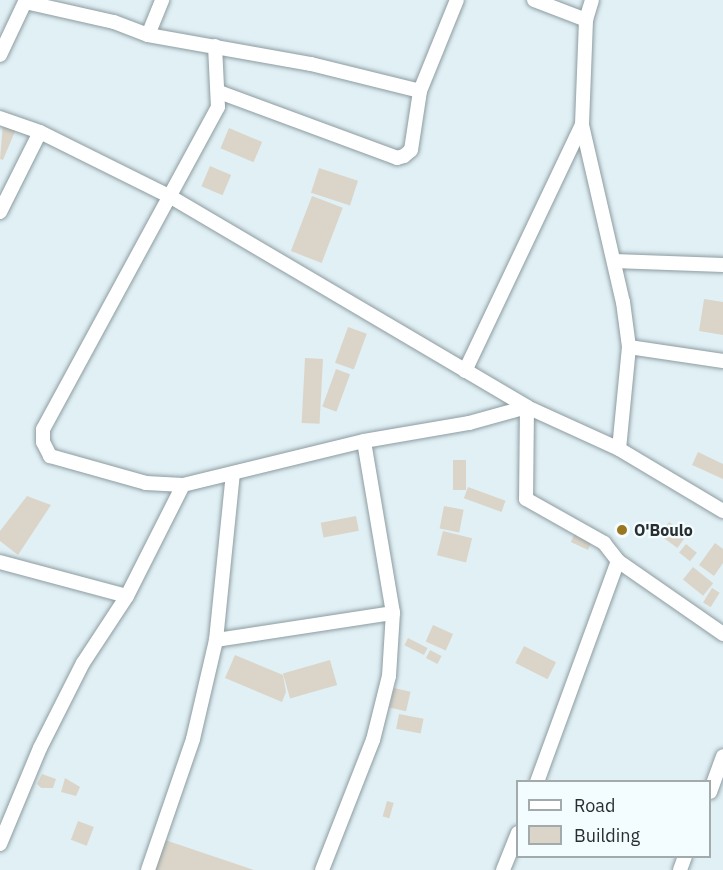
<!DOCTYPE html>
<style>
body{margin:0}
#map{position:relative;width:723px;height:870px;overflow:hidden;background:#e0f0f5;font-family:"IBM Plex Sans",sans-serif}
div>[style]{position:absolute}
.building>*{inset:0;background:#dbd5c9;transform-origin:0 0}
.roads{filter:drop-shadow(0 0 2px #8d9ca0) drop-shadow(0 0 2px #8d9ca0)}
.minor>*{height:14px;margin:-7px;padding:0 7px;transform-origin:7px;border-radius:7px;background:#fff}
.dots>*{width:16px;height:16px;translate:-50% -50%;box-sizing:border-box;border:3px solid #f3fcff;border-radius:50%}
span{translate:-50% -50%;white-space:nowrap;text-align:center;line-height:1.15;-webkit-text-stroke:4.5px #f3fcff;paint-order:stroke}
.poi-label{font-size:16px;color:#292f30;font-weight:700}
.left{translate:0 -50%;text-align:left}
.legend{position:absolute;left:516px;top:780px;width:195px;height:78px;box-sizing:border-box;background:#f3fcff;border:2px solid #a2aaac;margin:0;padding:8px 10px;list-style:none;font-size:18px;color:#292f30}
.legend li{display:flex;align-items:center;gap:12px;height:30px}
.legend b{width:30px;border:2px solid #a2aaac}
</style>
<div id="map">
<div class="building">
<i style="clip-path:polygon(3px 123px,16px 129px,3px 160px,0 159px)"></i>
<i style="left:229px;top:128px;width:36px;height:22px;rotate:23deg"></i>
<i style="left:210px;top:166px;width:23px;height:22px;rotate:23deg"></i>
<i style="left:319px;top:168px;width:41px;height:26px;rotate:18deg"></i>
<i style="left:312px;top:196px;width:33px;height:59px;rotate:21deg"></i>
<i style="clip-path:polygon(704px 299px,723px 302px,723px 335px,699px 331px)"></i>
<i style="left:348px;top:327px;width:20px;height:38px;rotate:20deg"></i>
<i style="left:305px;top:358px;width:18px;height:65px;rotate:3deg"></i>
<i style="left:336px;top:369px;width:15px;height:40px;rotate:20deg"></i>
<i style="clip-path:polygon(698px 452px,723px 464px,723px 479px,692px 465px)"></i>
<i style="left:453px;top:460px;width:13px;height:30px"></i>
<i style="left:468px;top:487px;width:40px;height:12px;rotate:20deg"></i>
<i style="clip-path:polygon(27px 496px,51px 505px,18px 555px,0 541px,0 531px)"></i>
<i style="left:444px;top:506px;width:20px;height:23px;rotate:11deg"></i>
<i style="left:356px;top:516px;width:15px;height:36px;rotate:79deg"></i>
<i style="left:669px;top:522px;width:22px;height:16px;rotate:36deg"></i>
<i style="left:443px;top:531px;width:30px;height:25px;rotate:14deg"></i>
<i style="left:575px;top:533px;width:19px;height:10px;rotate:25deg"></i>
<i style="clip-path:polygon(715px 543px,723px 549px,723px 563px,714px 576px,699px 565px)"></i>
<i style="left:686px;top:544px;width:14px;height:11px;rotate:39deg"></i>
<i style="left:693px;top:567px;width:26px;height:16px;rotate:39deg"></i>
<i style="left:712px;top:588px;width:9px;height:17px;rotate:32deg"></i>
<i style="left:433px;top:625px;width:22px;height:18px;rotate:24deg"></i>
<i style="left:408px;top:638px;width:22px;height:8px;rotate:27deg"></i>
<i style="left:524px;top:646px;width:36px;height:19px;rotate:27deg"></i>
<i style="left:430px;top:650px;width:13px;height:9px;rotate:27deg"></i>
<i style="clip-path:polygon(235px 655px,283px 675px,286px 692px,282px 702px,225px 678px)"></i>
<i style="left:330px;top:660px;width:26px;height:49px;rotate:74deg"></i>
<i style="left:394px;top:688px;width:17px;height:20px;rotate:13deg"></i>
<i style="left:399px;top:714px;width:25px;height:15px;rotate:11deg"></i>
<i style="clip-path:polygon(42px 774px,56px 779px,53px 788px,41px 788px,37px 784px)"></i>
<i style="clip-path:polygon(65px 778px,80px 787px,76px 796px,61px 792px)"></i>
<i style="left:387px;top:801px;width:7px;height:16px;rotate:16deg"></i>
<i style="left:78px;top:821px;width:17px;height:20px;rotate:21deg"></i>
<i style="clip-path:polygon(165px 840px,254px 870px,155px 870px)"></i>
</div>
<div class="roads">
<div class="minor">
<i style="left:534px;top:0;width:56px;rotate:21deg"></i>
<i style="left:592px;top:0;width:21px;rotate:107deg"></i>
<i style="left:586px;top:20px;width:105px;rotate:92.2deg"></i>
<i style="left:582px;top:125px;width:182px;rotate:77deg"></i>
<i style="left:623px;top:302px;width:45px;rotate:82.4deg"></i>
<i style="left:629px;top:347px;width:102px;rotate:95.6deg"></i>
<i style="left:25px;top:2px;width:91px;rotate:12.7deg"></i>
<i style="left:114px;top:22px;width:36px;rotate:21deg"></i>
<i style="left:148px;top:35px;width:166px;rotate:10.1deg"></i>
<i style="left:311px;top:64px;width:112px;rotate:13.9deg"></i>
<i style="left:148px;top:35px;width:38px;rotate:-68deg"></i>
<i style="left:215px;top:46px;width:61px;rotate:87.2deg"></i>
<i style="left:218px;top:107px;width:366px;rotate:118.5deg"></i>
<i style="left:43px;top:429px;width:13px;rotate:90deg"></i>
<i style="left:43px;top:442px;width:16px;rotate:63deg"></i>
<i style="left:50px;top:456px;width:100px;rotate:15.7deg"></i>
<i style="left:146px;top:483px;width:37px;rotate:3deg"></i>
<i style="left:183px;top:485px;width:186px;rotate:-13.7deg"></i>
<i style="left:364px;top:441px;width:107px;rotate:-9.7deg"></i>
<i style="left:469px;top:423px;width:60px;rotate:-15.4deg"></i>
<i style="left:0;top:55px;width:61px;rotate:-64.7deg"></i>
<i style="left:219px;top:92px;width:190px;rotate:20.3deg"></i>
<i style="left:397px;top:158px;width:7px;rotate:-16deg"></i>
<i style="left:404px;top:156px;width:9px;rotate:-41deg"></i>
<i style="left:411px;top:150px;width:60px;rotate:-81.3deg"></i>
<i style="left:420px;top:91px;width:98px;rotate:-67.9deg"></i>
<i style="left:0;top:118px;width:42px;rotate:19.3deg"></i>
<i style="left:40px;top:132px;width:146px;rotate:26.4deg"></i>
<i style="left:171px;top:197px;width:413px;rotate:30.5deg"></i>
<i style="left:527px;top:407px;width:101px;rotate:24.5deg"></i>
<i style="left:619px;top:449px;width:121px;rotate:30.8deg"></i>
<i style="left:0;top:212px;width:89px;rotate:-63.4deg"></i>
<i style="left:614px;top:261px;width:109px;rotate:2.1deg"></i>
<i style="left:629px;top:347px;width:95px;rotate:8.5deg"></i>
<i style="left:465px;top:371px;width:272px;rotate:-64.6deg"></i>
<i style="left:527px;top:407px;width:92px;rotate:90.6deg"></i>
<i style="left:526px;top:499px;width:90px;rotate:29.4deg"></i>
<i style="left:604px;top:543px;width:23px;rotate:52deg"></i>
<i style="left:618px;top:561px;width:128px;rotate:34.8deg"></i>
<i style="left:0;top:562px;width:131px;rotate:15deg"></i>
<i style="left:216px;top:640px;width:179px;rotate:-8.7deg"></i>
<i style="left:537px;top:782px;width:235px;rotate:-69.9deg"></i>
<i style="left:710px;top:792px;width:38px;rotate:-70deg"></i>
<i style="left:0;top:844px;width:104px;rotate:-67.4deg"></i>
<i style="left:40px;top:748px;width:95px;rotate:-63.2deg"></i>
<i style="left:83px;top:663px;width:80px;rotate:-56.7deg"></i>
<i style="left:127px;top:596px;width:124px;rotate:-63.2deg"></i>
<i style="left:148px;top:870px;width:139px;rotate:-71deg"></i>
<i style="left:193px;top:739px;width:102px;rotate:-76.9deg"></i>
<i style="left:216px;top:640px;width:167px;rotate:-84.2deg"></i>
<i style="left:322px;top:870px;width:140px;rotate:-68.6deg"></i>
<i style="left:373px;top:740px;width:66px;rotate:-76deg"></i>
<i style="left:389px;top:676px;width:63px;rotate:-86.4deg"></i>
<i style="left:393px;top:613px;width:174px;rotate:-99.6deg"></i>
<i style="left:503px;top:870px;width:40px;rotate:-68deg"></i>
<i style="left:680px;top:870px;width:15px;rotate:-70deg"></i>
</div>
</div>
<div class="dots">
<i style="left:622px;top:530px;background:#9a7621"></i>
</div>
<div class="poi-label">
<span class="left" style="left:634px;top:530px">O'Boulo</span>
</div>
<ul class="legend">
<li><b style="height:8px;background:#fff"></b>Road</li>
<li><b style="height:16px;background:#dbd5c9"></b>Building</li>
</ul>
</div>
